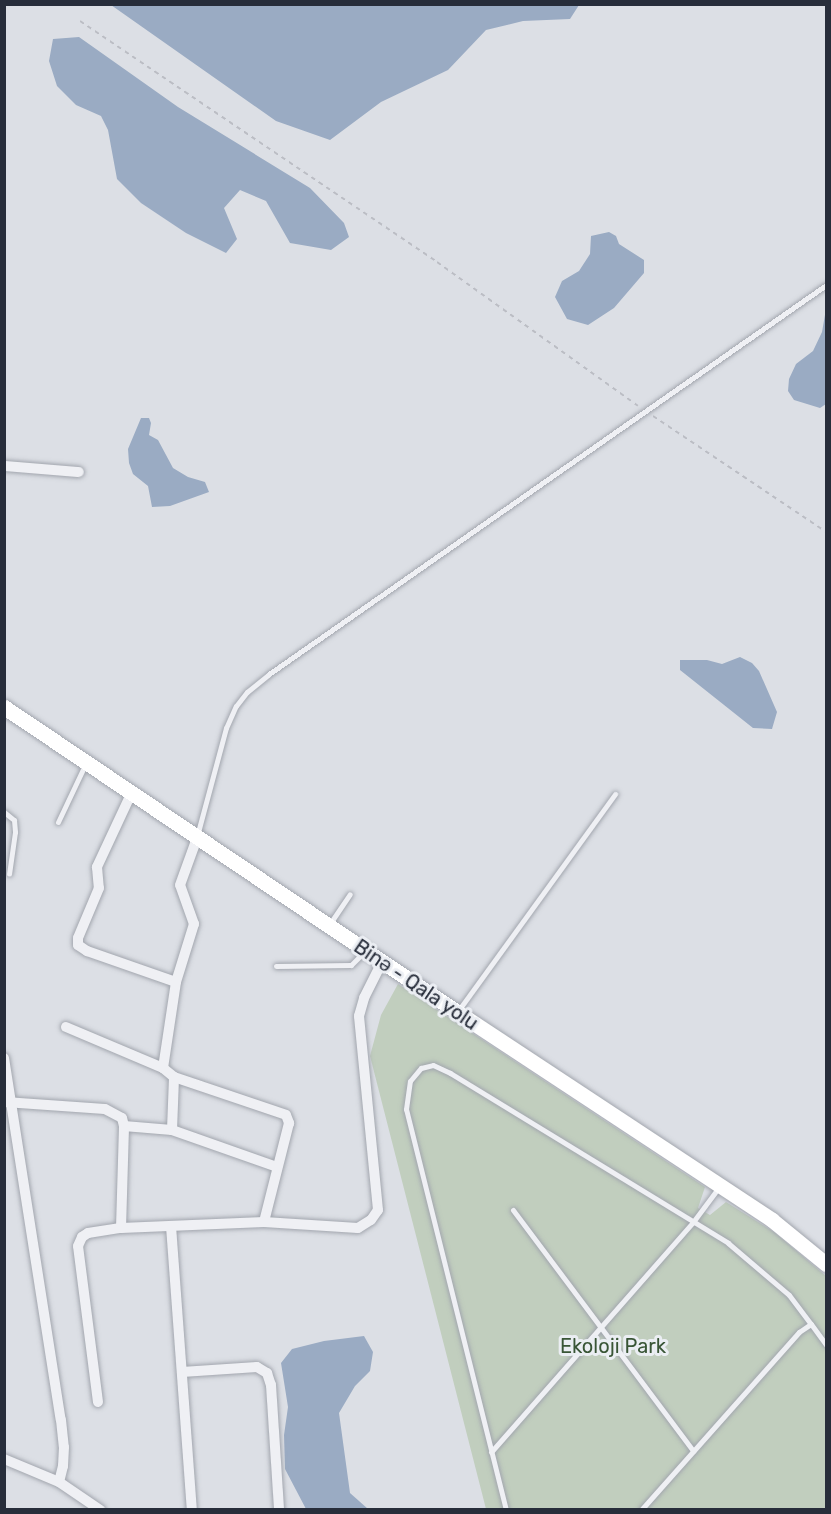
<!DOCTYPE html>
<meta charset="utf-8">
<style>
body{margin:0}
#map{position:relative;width:831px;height:1514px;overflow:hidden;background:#dcdfe5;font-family:Rubik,sans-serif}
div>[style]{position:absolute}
.green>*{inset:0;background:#c1cebe}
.water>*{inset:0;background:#9aabc3}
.path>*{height:2px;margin-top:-1px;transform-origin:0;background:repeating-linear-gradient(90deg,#bbbdc4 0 4.5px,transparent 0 9px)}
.roads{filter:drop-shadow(0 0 2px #a2a6ae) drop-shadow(0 0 2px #a2a6ae)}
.lane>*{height:5px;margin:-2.5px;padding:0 2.5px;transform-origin:2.5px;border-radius:2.5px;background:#eff0f4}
.street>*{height:10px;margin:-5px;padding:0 5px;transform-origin:5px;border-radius:5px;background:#eff0f4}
.secondary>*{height:15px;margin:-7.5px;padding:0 7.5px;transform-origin:7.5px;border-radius:7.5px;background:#fff}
span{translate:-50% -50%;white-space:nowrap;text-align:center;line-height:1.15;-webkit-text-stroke:6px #ebeef3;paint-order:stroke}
.street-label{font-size:20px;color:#272d3a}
.park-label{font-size:20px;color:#395536}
.frame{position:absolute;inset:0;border:6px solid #272d3a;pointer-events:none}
</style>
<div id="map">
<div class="green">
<i style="clip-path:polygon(398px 984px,705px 1187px,698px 1208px,710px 1215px,726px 1202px,774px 1232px,826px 1276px,826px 1509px,486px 1509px,370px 1056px,381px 1015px)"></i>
</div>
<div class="water">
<i style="clip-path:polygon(111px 5px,579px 5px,570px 19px,523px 21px,486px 30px,448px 70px,381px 102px,330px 140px,276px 121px)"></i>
<i style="clip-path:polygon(79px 37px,178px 107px,310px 188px,344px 223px,349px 237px,331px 250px,290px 243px,266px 201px,240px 190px,224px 208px,237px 239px,226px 253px,186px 233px,141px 203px,117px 179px,108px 130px,101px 116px,76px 105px,57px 86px,49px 61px,53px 39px)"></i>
<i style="clip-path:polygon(609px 232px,616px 236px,619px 244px,644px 260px,644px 273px,614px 308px,588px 325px,567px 319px,555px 297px,562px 281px,579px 271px,590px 254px,591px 236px)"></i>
<i style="clip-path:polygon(826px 309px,826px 404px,820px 408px,794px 400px,788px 391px,789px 379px,796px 364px,813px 351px,822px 332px)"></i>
<i style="clip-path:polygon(141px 418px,149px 418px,151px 423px,149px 435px,158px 440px,173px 468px,188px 477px,205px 482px,209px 492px,170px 506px,152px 507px,148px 486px,133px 474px,129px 463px,128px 449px)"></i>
<i style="clip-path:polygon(740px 657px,752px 663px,759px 671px,777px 712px,772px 729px,753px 728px,680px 670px,680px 660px,707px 660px,722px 664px)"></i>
<i style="clip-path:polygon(364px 1336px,373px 1352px,370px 1371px,355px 1386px,339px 1413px,350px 1493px,368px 1509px,306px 1509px,285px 1469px,284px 1435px,288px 1407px,281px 1363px,292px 1349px,324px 1341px)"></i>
</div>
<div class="path">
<i style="left:80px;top:21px;width:431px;rotate:34deg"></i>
<i style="left:437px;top:262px;width:247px;rotate:35.6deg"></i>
<i style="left:653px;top:416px;width:208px;rotate:33.8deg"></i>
</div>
<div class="roads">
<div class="lane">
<i style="left:4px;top:812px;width:13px;rotate:39deg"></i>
<i style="left:14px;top:820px;width:12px;rotate:85deg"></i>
<i style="left:15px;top:832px;width:42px;rotate:98.1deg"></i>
<i style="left:58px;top:822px;width:63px;rotate:-64.7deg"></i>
<i style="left:197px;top:836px;width:112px;rotate:-75deg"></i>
<i style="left:226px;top:728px;width:24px;rotate:-66deg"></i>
<i style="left:236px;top:706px;width:18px;rotate:-52deg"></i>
<i style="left:247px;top:692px;width:28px;rotate:-39deg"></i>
<i style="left:269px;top:674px;width:679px;rotate:-34.93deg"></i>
<i style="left:329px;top:925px;width:37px;rotate:-56deg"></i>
<i style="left:276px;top:966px;width:75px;rotate:-0.8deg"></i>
<i style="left:351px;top:965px;width:18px;rotate:-45deg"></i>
<i style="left:458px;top:1011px;width:268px;rotate:-54.1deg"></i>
<i style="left:513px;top:1210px;width:301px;rotate:53.2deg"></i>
<i style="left:491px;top:1452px;width:306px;rotate:-48.7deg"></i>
<i style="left:693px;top:1222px;width:44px;rotate:-53.4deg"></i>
<i style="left:506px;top:1510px;width:413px;rotate:-104deg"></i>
<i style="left:406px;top:1109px;width:28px;rotate:-82deg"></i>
<i style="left:410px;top:1081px;width:17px;rotate:-50deg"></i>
<i style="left:421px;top:1068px;width:12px;rotate:-14deg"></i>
<i style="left:433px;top:1065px;width:19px;rotate:25deg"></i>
<i style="left:450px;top:1073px;width:326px;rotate:31.4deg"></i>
<i style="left:728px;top:1243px;width:80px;rotate:40.4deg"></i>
<i style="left:789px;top:1295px;width:36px;rotate:53deg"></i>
<i style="left:641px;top:1510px;width:238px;rotate:-48.4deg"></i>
<i style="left:799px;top:1332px;width:14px;rotate:-34deg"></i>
<i style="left:811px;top:1324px;width:26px;rotate:54deg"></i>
</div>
<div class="street">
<i style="left:4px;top:466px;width:75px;rotate:4.6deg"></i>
<i style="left:131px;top:794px;width:81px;rotate:115deg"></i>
<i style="left:97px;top:867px;width:21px;rotate:85deg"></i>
<i style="left:99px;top:888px;width:54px;rotate:112.8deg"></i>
<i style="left:78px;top:938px;width:7px;rotate:90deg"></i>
<i style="left:78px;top:945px;width:11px;rotate:34deg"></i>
<i style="left:87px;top:951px;width:94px;rotate:19.2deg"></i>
<i style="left:66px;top:1027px;width:105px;rotate:22.9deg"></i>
<i style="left:4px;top:1058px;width:366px;rotate:81.1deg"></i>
<i style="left:61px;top:1420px;width:27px;rotate:84deg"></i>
<i style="left:64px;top:1447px;width:19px;rotate:93deg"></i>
<i style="left:63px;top:1466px;width:16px;rotate:104deg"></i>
<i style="left:174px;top:1077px;width:118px;rotate:18.7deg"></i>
<i style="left:286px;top:1115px;width:9px;rotate:69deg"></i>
<i style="left:289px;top:1123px;width:102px;rotate:104.2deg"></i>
<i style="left:5px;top:1102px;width:100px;rotate:4deg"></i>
<i style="left:105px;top:1109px;width:19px;rotate:28deg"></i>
<i style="left:122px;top:1118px;width:8px;rotate:76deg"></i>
<i style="left:124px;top:1126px;width:48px;rotate:4.8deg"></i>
<i style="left:172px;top:1130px;width:111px;rotate:19.4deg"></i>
<i style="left:172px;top:1130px;width:53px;rotate:-87.8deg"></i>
<i style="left:174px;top:1077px;width:14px;rotate:-141deg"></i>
<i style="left:163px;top:1068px;width:87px;rotate:-81.4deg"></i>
<i style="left:176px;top:982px;width:61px;rotate:-72.8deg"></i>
<i style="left:194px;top:924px;width:41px;rotate:-109.7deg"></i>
<i style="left:180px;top:885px;width:50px;rotate:-70.1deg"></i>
<i style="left:171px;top:1226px;width:285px;rotate:85.8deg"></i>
<i style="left:121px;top:1228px;width:102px;rotate:-88.3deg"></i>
<i style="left:182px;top:1372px;width:75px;rotate:-3.8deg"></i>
<i style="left:257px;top:1367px;width:12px;rotate:31deg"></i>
<i style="left:267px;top:1373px;width:13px;rotate:72deg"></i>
<i style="left:271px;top:1385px;width:125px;rotate:86.3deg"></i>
<i style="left:98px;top:1402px;width:157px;rotate:-97.3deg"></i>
<i style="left:78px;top:1246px;width:10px;rotate:-66deg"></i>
<i style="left:82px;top:1237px;width:7px;rotate:-34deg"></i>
<i style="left:88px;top:1233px;width:33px;rotate:-9deg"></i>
<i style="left:121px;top:1228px;width:143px;rotate:-2.4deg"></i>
<i style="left:264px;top:1222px;width:94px;rotate:3.7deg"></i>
<i style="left:358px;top:1228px;width:15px;rotate:-32deg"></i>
<i style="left:371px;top:1220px;width:12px;rotate:-55deg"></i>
<i style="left:378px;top:1210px;width:195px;rotate:-95.6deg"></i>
<i style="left:359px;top:1016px;width:19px;rotate:-74deg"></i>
<i style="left:364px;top:998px;width:40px;rotate:-63.4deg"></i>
<i style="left:4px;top:1459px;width:60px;rotate:22.7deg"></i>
<i style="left:59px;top:1482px;width:50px;rotate:34.3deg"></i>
</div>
<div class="secondary">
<i style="left:4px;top:707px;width:546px;rotate:33.95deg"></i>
<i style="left:457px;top:1012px;width:377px;rotate:33.4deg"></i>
<i style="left:772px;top:1220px;width:70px;rotate:39.2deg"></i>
</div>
</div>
<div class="street-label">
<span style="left:416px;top:985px;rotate:34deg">Binə - Qala yolu</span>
</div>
<div class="park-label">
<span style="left:613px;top:1346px">Ekoloji Park</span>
</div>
<div class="frame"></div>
</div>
